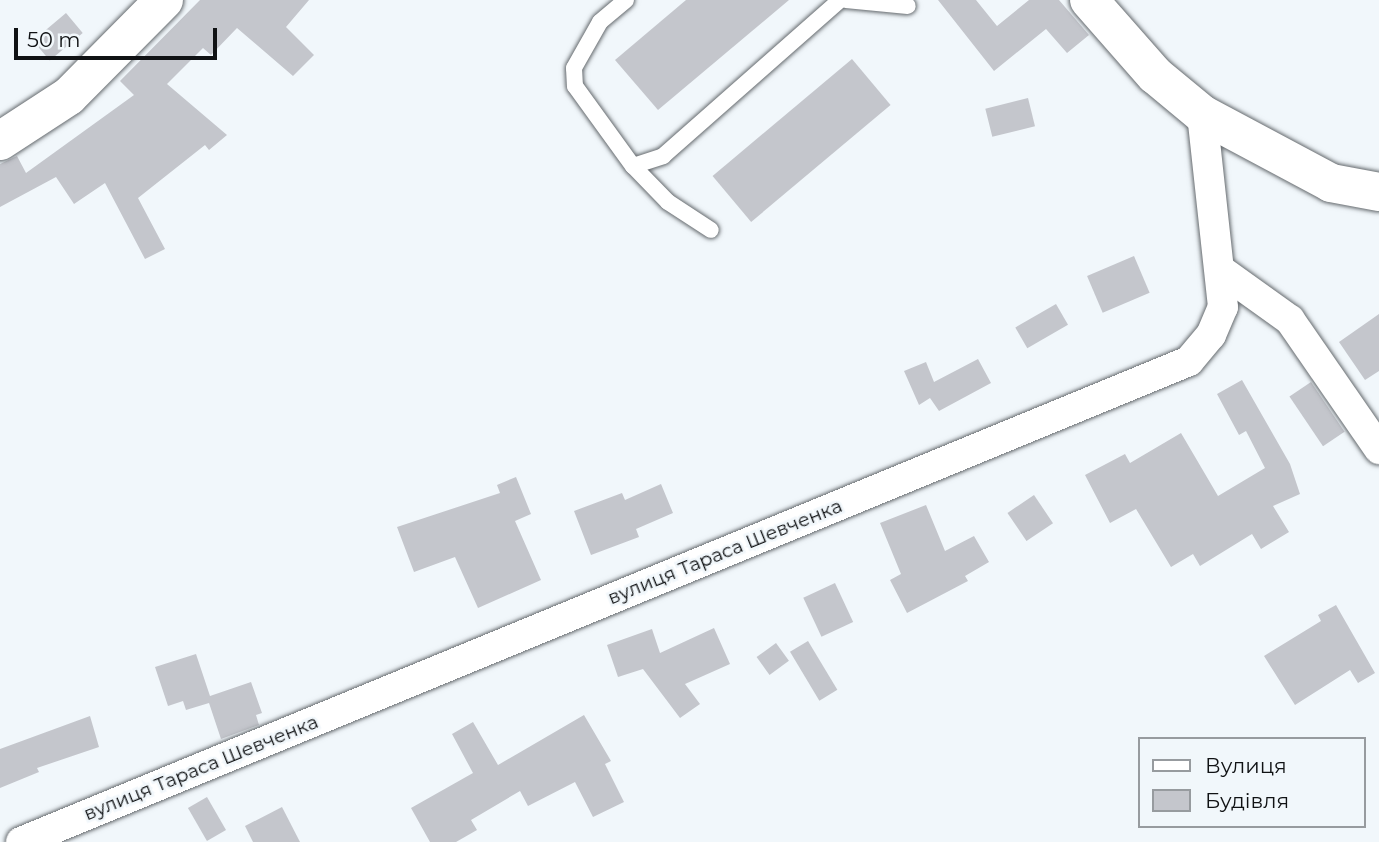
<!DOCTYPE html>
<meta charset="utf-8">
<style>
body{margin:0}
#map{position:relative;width:1379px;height:842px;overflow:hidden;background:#f1f7fb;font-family:Montserrat,sans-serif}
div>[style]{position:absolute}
.building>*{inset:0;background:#c4c6cc;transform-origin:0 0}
.roads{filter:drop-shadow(0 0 2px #656a6e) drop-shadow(0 0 2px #656a6e)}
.service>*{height:16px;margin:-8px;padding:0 8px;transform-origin:8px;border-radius:8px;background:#fff}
.minor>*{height:30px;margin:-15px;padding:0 15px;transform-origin:15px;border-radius:15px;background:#fff}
.tertiary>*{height:38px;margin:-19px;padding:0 19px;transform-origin:19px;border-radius:19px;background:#fff}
span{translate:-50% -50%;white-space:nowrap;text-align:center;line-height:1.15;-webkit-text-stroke:5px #f1f7fb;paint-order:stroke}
.street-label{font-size:19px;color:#101214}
.legend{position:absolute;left:1138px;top:737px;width:228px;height:91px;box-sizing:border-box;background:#f1f7fb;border:2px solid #979b9f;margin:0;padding:9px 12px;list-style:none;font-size:21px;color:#101214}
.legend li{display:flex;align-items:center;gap:14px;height:35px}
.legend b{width:35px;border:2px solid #979b9f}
.scale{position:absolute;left:14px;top:28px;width:203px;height:32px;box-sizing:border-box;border:4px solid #101214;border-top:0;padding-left:9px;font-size:21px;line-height:24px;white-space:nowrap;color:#101214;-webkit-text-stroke:5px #f1f7fb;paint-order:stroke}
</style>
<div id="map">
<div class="building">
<i style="clip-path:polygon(200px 0,309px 0,286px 27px,314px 55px,293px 76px,237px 28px,211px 55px,203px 48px,167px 84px,227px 135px,209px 150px,205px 145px,138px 198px,165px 249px,145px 259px,105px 183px,74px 204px,56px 177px,0 207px,0 164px,17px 156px,26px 173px,134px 95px,120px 81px)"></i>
<i style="clip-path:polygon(686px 0,789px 0,658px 110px,615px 60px)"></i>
<i style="clip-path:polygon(938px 0,976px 0,997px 26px,1029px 0,1059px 0,1089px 35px,1067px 53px,1046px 29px,994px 71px)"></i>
<i style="left:66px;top:13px;width:26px;height:43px;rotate:50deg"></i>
<i style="left:852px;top:59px;width:60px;height:182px;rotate:50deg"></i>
<i style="left:1028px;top:98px;width:29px;height:44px;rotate:76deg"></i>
<i style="left:1134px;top:256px;width:40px;height:51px;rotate:67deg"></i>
<i style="left:1056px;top:304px;width:24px;height:47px;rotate:60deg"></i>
<i style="clip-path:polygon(1379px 314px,1379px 371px,1365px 380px,1339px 342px)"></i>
<i style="clip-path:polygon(978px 359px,991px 383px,939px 411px,930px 398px,919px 405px,904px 371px,926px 362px,934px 382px)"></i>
<i style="clip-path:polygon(1242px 380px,1290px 464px,1300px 494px,1273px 506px,1289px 532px,1261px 549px,1252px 534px,1200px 566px,1193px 554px,1171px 567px,1136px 509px,1110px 523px,1085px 475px,1125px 454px,1130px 463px,1181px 433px,1218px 496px,1265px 468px,1246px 431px,1239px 435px,1217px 394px)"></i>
<i style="left:1311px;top:382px;width:60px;height:26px;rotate:56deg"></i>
<i style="clip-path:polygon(516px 477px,531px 514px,515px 521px,541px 580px,478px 608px,455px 557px,414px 572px,397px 527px,500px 493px,497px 485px)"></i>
<i style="clip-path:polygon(661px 484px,673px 513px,636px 529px,639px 537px,591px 555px,574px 511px,622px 493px,625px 500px)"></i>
<i style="left:1034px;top:495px;width:34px;height:32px;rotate:56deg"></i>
<i style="clip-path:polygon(926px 505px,945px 551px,974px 536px,989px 562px,965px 576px,968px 581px,907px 613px,890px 580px,901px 574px,880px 523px)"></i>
<i style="left:835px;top:583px;width:43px;height:35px;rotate:65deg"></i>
<i style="clip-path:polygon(1336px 605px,1375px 673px,1358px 683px,1350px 670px,1295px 705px,1264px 656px,1321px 621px,1318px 615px)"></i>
<i style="clip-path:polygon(714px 628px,730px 664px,685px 684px,700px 704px,680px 718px,643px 669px,618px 677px,607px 645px,652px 629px,660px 653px)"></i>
<i style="left:808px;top:641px;width:57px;height:21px;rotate:59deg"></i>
<i style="left:776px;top:643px;width:22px;height:24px;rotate:54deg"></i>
<i style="clip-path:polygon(196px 654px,210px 696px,251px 682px,262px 713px,256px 715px,259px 725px,221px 739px,209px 703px,186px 710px,183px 701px,168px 706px,155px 667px)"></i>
<i style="clip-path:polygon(584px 715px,611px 761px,605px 764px,624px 802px,593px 817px,575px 782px,528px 806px,520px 791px,471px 820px,477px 830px,456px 842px,430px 842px,411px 808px,473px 773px,452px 734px,473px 722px,498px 765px)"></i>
<i style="clip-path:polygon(90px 716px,99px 747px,37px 768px,39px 772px,0 788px,0 749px)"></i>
<i style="left:207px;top:797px;width:38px;height:22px;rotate:60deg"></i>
<i style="clip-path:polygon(282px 807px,300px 842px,253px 842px,245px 826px)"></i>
</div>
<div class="roads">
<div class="service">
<i style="left:626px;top:0;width:34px;rotate:140deg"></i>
<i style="left:600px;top:22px;width:53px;rotate:119.5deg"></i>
<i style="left:574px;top:68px;width:18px;rotate:87deg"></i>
<i style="left:575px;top:86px;width:99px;rotate:54.1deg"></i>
<i style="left:633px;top:166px;width:50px;rotate:45.8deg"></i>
<i style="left:668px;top:202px;width:51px;rotate:33.1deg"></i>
<i style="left:846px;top:0;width:62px;rotate:5.5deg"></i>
<i style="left:633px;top:166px;width:32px;rotate:-18deg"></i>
<i style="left:663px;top:156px;width:236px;rotate:-41.4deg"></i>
</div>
<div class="minor">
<i style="left:1223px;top:272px;width:82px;rotate:35.6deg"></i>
<i style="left:1290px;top:320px;width:157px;rotate:55.4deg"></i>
<i style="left:21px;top:842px;width:1263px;rotate:-22.38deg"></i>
<i style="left:1189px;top:361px;width:34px;rotate:-50deg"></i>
<i style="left:1211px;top:335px;width:30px;rotate:-67deg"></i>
<i style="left:1223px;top:307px;width:194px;rotate:-96.2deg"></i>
</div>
<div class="tertiary">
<i style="left:1089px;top:0;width:100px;rotate:48.7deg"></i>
<i style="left:1155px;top:75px;width:61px;rotate:39.7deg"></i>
<i style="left:1202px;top:114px;width:146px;rotate:28.1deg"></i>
<i style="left:1331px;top:183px;width:49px;rotate:10.6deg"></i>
<i style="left:0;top:141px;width:82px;rotate:-33.1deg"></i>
<i style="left:69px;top:96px;width:135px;rotate:-45.3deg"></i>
</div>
</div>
<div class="street-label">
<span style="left:725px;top:552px;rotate:-22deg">вулиця Тараса Шевченка</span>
<span style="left:201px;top:768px;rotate:-22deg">вулиця Тараса Шевченка</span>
</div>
<ul class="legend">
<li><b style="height:9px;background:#fff"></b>Вулиця</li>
<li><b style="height:19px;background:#c4c6cc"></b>Будівля</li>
</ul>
<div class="scale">50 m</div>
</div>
